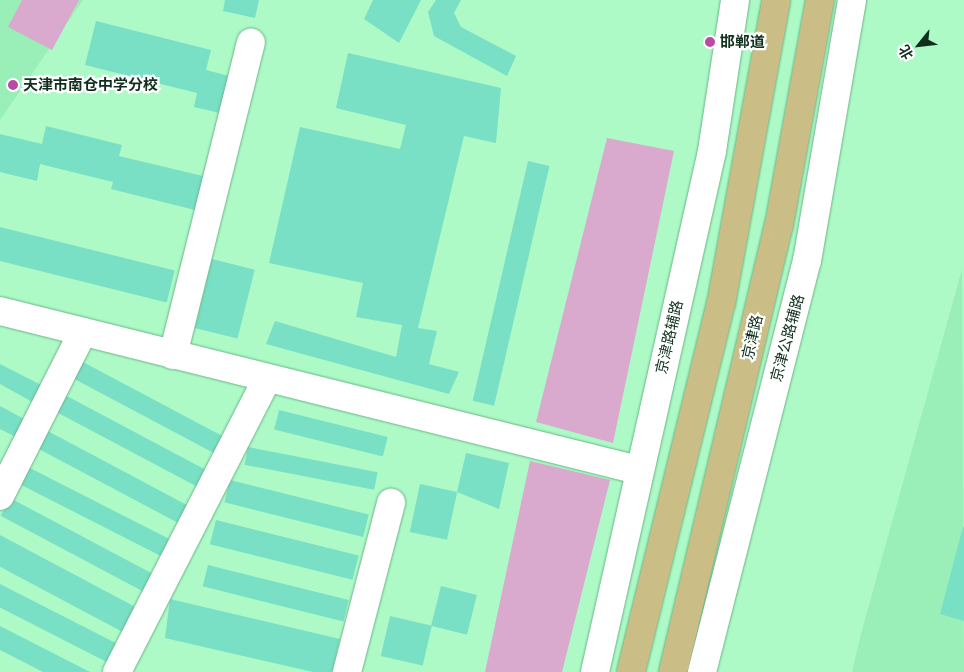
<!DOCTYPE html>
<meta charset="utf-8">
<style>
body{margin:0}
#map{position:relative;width:964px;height:672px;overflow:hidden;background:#adfac7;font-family:"Golos Text","Noto Sans SC",sans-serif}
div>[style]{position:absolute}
.built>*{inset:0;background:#99efb7}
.green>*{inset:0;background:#d9aacd}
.building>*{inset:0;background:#79dfc5;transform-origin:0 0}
.roads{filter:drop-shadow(0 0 1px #6ab586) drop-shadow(0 0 1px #6ab586)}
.minor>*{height:28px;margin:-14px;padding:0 14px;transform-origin:14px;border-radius:14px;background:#fff}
.major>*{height:28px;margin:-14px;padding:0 14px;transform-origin:14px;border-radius:14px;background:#cbbd86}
.dots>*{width:14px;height:14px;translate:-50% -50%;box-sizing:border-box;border:2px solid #fff;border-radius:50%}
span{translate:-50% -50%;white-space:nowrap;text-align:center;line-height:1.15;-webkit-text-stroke:4.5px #fff;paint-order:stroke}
.poi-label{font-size:15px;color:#10301d;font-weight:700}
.left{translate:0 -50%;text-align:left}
.street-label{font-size:15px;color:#10301d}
.north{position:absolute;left:894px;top:20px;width:50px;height:50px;-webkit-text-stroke:4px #fff;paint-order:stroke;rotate:241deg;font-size:14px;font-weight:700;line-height:20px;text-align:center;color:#10301d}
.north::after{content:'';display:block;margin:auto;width:18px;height:22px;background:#10301d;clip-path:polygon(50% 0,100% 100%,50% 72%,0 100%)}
</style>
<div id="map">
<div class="built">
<i style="clip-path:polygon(0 0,83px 0,0 120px)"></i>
<i style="clip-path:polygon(962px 269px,964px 672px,852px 672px,861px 634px)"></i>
</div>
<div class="green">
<i style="clip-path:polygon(22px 0,79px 0,52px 50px,8px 27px)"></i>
<i style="clip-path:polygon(607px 138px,674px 151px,613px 443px,536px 422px)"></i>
<i style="clip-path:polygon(530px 461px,610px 480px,562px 672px,485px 672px)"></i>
</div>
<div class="building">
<i style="clip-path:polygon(225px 0,259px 0,255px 18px,223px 11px)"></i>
<i style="clip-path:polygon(373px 0,421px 0,399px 43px,364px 19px)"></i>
<i style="clip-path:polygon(436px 0,461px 0,454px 13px,461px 27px,516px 56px,507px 76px,434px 36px,428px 12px)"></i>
<i style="clip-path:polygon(96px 21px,211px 50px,206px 70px,233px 77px,224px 114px,194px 107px,197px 93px,85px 65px)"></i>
<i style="clip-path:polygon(348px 53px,501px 88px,496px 143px,464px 136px,418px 328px,437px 331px,429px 364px,459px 372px,449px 394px,266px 344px,275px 321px,396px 357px,402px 325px,356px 317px,363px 283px,269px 263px,300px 127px,400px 149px,406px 125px,336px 108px)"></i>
<i style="clip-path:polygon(46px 126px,122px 145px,119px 156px,207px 177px,199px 211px,111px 189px,113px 182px,40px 164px,37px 181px,0 172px,0 134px,42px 144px)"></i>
<i style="left:528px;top:161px;width:22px;height:246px;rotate:13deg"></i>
<i style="left:0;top:227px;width:180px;height:33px;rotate:14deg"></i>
<i style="left:212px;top:259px;width:44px;height:71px;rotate:14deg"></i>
<i style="left:81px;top:361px;width:161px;height:19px;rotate:28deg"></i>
<i style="clip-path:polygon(0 364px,45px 387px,36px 404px,0 384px)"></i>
<i style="left:63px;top:394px;width:161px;height:19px;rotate:28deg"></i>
<i style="clip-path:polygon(0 406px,28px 421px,18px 438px,0 429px)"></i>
<i style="left:279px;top:410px;width:112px;height:20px;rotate:14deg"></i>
<i style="left:44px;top:429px;width:166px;height:20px;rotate:28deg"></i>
<i style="left:248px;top:447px;width:132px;height:18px;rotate:11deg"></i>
<i style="clip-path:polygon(466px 453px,509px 463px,499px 509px,457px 492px)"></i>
<i style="left:26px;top:466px;width:162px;height:19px;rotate:27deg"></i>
<i style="left:230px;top:480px;width:143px;height:23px;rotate:14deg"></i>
<i style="left:420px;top:484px;width:38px;height:49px;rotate:12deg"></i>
<i style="left:10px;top:498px;width:162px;height:20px;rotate:28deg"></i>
<i style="left:216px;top:520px;width:147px;height:25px;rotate:14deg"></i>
<i style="clip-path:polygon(963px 527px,964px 527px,964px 621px,940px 614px)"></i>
<i style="left:0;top:535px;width:156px;height:28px;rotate:28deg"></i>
<i style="left:208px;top:565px;width:145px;height:22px;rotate:14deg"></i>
<i style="left:0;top:584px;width:131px;height:21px;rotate:27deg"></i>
<i style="left:441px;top:586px;width:37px;height:41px;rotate:14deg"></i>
<i style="clip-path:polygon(170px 599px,340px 639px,332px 672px,313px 672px,165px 638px)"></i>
<i style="left:390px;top:616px;width:43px;height:41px;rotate:13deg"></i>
<i style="clip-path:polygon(0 626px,90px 672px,43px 672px,0 650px)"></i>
</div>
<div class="roads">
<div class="minor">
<i style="left:0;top:311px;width:658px;rotate:13.99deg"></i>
<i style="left:173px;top:355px;width:322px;rotate:-76deg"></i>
<i style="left:0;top:496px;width:184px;rotate:-63.2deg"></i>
<i style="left:117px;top:672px;width:329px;rotate:-62.9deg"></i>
<i style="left:347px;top:672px;width:175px;rotate:-75.4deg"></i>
<i style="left:595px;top:672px;width:534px;rotate:-77.34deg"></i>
<i style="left:712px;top:151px;width:153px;rotate:-81.3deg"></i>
<i style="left:702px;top:672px;width:424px;rotate:-75.7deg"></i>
<i style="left:807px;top:261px;width:265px;rotate:-80.2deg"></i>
</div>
<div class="major">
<i style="left:631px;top:672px;width:379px;rotate:-76.3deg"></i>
<i style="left:721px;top:304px;width:309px;rotate:-79.7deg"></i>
<i style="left:673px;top:672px;width:459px;rotate:-76.7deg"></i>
<i style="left:779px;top:225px;width:229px;rotate:-79.7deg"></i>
</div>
</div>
<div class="dots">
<i style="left:710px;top:42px;background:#ba4aa6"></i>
<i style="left:13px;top:85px;background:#ba4aa6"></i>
</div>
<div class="poi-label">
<span class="left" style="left:720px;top:42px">邯郸道</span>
<span class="left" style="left:23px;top:85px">天津市南仓中学分校</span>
</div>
<div class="street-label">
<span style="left:669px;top:337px;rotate:-77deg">京津路辅路</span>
<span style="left:752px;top:337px;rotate:-77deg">京津路</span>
<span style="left:787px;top:338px;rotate:-75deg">京津公路辅路</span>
</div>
<div class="north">北</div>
</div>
